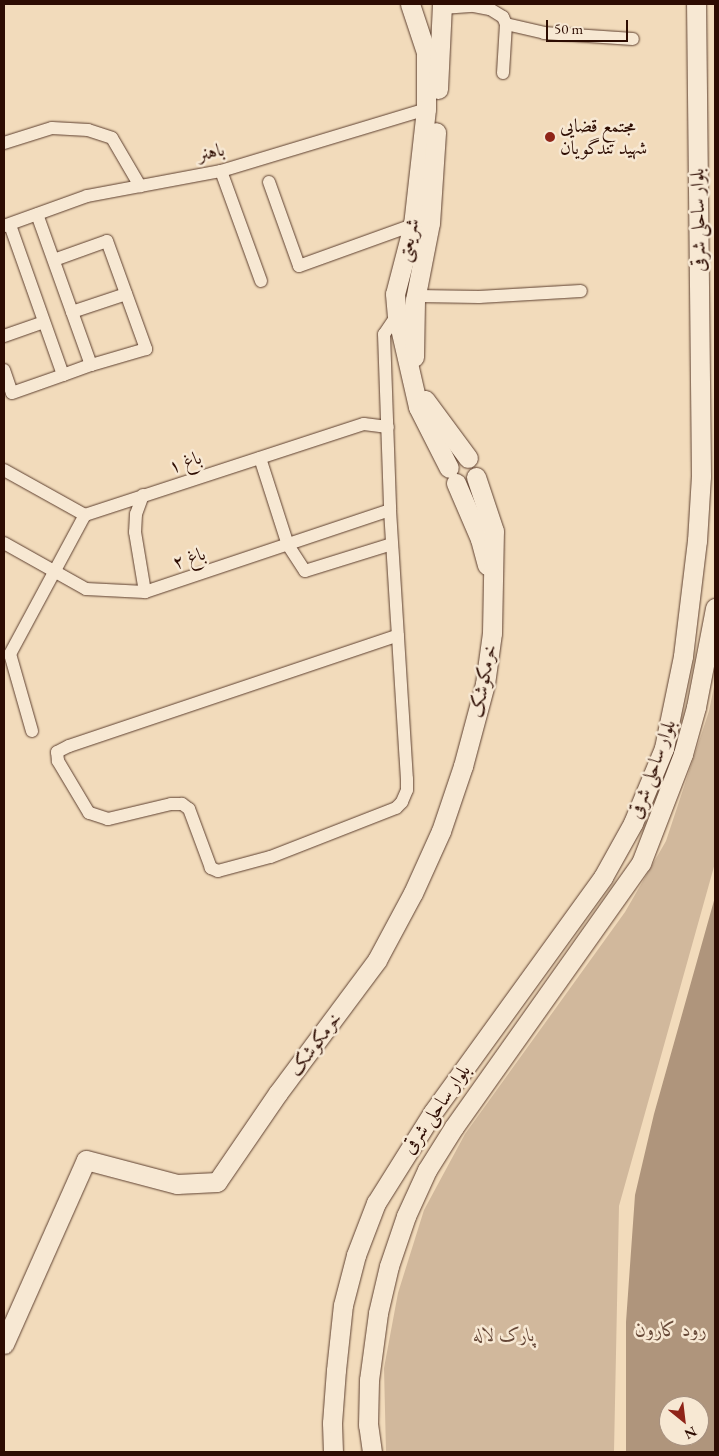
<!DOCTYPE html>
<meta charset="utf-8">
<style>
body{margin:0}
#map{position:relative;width:719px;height:1456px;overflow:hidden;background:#f2dbbb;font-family:"EB Garamond",Amiri,serif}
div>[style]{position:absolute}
.green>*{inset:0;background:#d1b89c}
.water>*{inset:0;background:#af957c}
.roads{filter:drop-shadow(0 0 1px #5e4030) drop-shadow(0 0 1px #5e4030)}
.street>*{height:12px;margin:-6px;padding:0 6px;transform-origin:6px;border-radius:6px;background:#f7e8d3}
.secondary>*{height:19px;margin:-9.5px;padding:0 9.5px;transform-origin:9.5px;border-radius:9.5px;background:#f7e8d3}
.dots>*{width:14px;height:14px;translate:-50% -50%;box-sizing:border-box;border:2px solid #f7e8d3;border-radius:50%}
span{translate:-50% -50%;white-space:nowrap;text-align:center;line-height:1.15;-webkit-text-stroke:5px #f7e8d3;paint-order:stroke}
.poi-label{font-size:19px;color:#2d0c02}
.left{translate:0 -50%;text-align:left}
.street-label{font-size:19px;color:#2d0c02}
.park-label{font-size:19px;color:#664838;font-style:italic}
.water-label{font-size:20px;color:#684a39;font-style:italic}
.frame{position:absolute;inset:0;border:5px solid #2d0c02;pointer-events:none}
.north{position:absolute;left:659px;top:1396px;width:50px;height:50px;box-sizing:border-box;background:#f7e8d3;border:1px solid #a6907f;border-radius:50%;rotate:151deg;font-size:14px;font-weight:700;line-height:20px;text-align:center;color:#2d0c02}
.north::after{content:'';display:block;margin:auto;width:18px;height:22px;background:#8f2418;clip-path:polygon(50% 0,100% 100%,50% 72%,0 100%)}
.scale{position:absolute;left:546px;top:20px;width:82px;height:22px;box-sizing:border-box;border:2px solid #2d0c02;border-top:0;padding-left:6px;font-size:15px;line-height:18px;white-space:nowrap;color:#2d0c02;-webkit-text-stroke:4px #f7e8d3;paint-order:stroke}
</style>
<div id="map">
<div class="green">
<i style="clip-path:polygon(715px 682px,715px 863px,619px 1206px,614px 1452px,386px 1452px,384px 1368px,398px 1293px,424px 1210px,465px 1134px,625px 912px,666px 841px,709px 711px)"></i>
</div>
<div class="water">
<i style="clip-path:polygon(evenodd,715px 897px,715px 1452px,626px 1452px,626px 1322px,635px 1195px,654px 1114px,715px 897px,669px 1406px,699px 1406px,699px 1436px,669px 1436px,669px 1406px)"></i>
</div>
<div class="roads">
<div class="street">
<i style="left:442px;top:8px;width:32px;rotate:-4deg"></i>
<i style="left:474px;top:6px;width:16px;rotate:11deg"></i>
<i style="left:490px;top:9px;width:15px;rotate:32deg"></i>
<i style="left:503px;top:17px;width:8px;rotate:67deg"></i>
<i style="left:506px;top:24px;width:39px;rotate:13deg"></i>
<i style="left:544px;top:33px;width:89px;rotate:3.9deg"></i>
<i style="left:503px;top:73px;width:49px;rotate:-86.5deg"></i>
<i style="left:4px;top:143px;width:50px;rotate:-17.4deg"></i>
<i style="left:52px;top:128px;width:36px;rotate:3deg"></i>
<i style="left:88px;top:130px;width:25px;rotate:18deg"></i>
<i style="left:112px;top:138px;width:56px;rotate:59.7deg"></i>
<i style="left:221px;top:171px;width:117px;rotate:70deg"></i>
<i style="left:269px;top:182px;width:89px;rotate:70.3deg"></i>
<i style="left:299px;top:266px;width:121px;rotate:-19.8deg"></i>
<i style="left:10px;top:225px;width:159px;rotate:70.5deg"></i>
<i style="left:63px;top:375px;width:30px;rotate:-20deg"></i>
<i style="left:91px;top:365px;width:160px;rotate:-109.7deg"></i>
<i style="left:4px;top:226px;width:88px;rotate:-19.9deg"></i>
<i style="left:87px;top:196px;width:136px;rotate:-10.6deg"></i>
<i style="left:221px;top:171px;width:214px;rotate:-16.8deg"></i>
<i style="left:54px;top:260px;width:56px;rotate:-19.7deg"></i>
<i style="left:107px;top:241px;width:115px;rotate:70.1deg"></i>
<i style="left:146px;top:349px;width:57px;rotate:163.8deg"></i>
<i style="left:418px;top:296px;width:61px;rotate:0.9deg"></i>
<i style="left:479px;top:297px;width:102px;rotate:-3.4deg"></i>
<i style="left:72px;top:312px;width:57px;rotate:-18.4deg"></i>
<i style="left:397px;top:315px;width:23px;rotate:124deg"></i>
<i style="left:384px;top:334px;width:176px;rotate:88deg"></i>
<i style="left:390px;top:510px;width:270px;rotate:86.4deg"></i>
<i style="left:407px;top:779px;width:11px;rotate:90deg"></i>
<i style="left:407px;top:790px;width:13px;rotate:113deg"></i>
<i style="left:402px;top:802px;width:8px;rotate:135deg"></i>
<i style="left:396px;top:808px;width:135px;rotate:158.7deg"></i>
<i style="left:270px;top:857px;width:54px;rotate:164.9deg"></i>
<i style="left:218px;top:871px;width:8px;rotate:-157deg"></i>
<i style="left:211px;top:868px;width:63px;rotate:-110.4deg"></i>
<i style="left:189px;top:809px;width:9px;rotate:-144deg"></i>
<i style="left:182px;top:804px;width:11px;rotate:180deg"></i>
<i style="left:171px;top:804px;width:65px;rotate:166.6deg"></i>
<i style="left:108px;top:819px;width:20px;rotate:-162deg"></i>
<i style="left:89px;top:813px;width:61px;rotate:-120.8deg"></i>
<i style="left:58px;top:761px;width:9px;rotate:-96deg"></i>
<i style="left:57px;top:752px;width:13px;rotate:-27deg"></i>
<i style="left:69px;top:746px;width:347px;rotate:-18.6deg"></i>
<i style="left:4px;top:336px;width:42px;rotate:-19.3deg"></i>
<i style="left:4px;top:370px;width:24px;rotate:71deg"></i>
<i style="left:12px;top:393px;width:54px;rotate:-19.4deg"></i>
<i style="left:260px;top:458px;width:91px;rotate:72.2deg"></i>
<i style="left:288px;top:545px;width:31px;rotate:57deg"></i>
<i style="left:305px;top:571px;width:91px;rotate:-17.2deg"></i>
<i style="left:4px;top:470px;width:93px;rotate:29.1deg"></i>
<i style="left:85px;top:515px;width:293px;rotate:-18.1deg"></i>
<i style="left:364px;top:424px;width:24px;rotate:7deg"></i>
<i style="left:143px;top:495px;width:20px;rotate:110deg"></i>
<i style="left:136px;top:514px;width:18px;rotate:93deg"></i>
<i style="left:135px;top:532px;width:61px;rotate:80.5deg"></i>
<i style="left:4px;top:543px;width:94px;rotate:29.3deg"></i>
<i style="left:86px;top:589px;width:59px;rotate:2.9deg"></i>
<i style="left:145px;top:592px;width:258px;rotate:-18.5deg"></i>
<i style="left:32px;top:731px;width:80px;rotate:-105.9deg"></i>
<i style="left:10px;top:654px;width:158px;rotate:-61.7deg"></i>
</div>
<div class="secondary">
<i style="left:410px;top:4px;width:51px;rotate:71.6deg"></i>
<i style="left:426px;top:52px;width:57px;rotate:90deg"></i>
<i style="left:426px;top:109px;width:117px;rotate:96.4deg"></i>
<i style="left:413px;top:225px;width:71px;rotate:104.6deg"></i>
<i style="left:395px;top:294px;width:21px;rotate:85deg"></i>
<i style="left:397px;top:315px;width:94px;rotate:77.1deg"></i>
<i style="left:418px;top:407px;width:68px;rotate:63.1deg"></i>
<i style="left:438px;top:89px;width:85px;rotate:-87.3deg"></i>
<i style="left:414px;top:357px;width:57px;rotate:-89deg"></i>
<i style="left:415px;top:300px;width:78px;rotate:-79deg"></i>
<i style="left:430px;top:223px;width:91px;rotate:-86.2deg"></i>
<i style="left:425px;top:400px;width:72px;rotate:53.4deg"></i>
<i style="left:456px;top:483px;width:61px;rotate:66.8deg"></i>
<i style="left:480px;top:539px;width:27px;rotate:75deg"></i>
<i style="left:4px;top:1344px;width:201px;rotate:-66deg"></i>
<i style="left:86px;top:1160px;width:94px;rotate:14.8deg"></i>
<i style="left:177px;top:1184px;width:40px;rotate:-2.9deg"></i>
<i style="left:217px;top:1182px;width:108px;rotate:-55.6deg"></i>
<i style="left:278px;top:1093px;width:166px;rotate:-53.3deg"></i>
<i style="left:377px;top:960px;width:76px;rotate:-61.8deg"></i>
<i style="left:413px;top:893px;width:68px;rotate:-65.7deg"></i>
<i style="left:441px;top:831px;width:69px;rotate:-71.3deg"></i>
<i style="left:463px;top:766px;width:85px;rotate:-75deg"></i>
<i style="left:485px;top:684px;width:51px;rotate:-82.2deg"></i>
<i style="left:492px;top:633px;width:102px;rotate:-88.9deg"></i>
<i style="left:494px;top:531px;width:57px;rotate:-108.4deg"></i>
<i style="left:333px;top:1452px;width:29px;rotate:-92deg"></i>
<i style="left:332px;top:1423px;width:53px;rotate:-85.7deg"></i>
<i style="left:336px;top:1370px;width:65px;rotate:-83.9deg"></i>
<i style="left:343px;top:1305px;width:52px;rotate:-75.4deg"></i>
<i style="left:356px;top:1255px;width:56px;rotate:-69deg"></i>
<i style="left:376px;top:1203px;width:107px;rotate:-57.9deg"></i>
<i style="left:433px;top:1112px;width:290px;rotate:-54.1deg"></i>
<i style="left:603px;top:877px;width:62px;rotate:-60.9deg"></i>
<i style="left:633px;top:823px;width:81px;rotate:-67.5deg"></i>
<i style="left:664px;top:748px;width:94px;rotate:-78.3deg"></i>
<i style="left:683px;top:656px;width:116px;rotate:-83.1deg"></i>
<i style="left:697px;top:541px;width:65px;rotate:-86.5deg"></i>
<i style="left:701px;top:476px;width:472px;rotate:-90.6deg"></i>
<i style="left:372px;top:1452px;width:27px;rotate:-98deg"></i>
<i style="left:368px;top:1425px;width:45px;rotate:-88.7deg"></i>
<i style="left:369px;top:1380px;width:68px;rotate:-82.3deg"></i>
<i style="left:378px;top:1313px;width:48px;rotate:-76.8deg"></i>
<i style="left:389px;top:1266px;width:53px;rotate:-71.2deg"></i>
<i style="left:406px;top:1216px;width:51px;rotate:-65.5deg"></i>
<i style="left:427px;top:1170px;width:51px;rotate:-57.9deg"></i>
<i style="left:454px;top:1127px;width:324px;rotate:-54.7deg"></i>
<i style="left:641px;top:863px;width:117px;rotate:-68.9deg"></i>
<i style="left:683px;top:754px;width:49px;rotate:-74.5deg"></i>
<i style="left:696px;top:707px;width:101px;rotate:-79.1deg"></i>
</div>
</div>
<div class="dots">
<i style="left:550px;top:137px;background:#8f2418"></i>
</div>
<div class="poi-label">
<span class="left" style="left:560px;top:137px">مجتمع قضایی<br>شهید تندگویان</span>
</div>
<div class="street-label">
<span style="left:211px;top:152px;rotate:-13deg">باهنر</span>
<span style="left:698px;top:220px;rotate:-91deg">بلوار ساحلی شرقی</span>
<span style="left:408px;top:240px;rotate:-77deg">شریعتی</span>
<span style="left:185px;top:462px;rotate:-18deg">باغ ۱</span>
<span style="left:189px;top:558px;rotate:-18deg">باغ ۲</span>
<span style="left:483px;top:681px;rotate:-79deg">خرمکوشک</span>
<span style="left:652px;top:769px;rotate:-70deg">بلوار ساحلی شرقی</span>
<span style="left:315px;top:1044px;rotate:-53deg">خرمکوشک</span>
<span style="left:436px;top:1109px;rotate:-55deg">بلوار ساحلی شرقی</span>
</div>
<div class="park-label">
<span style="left:504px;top:1335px">پارک لاله</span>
</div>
<div class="water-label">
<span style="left:671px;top:1329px">رود کارون</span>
</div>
<div class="frame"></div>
<div class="north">N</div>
<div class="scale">50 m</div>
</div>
